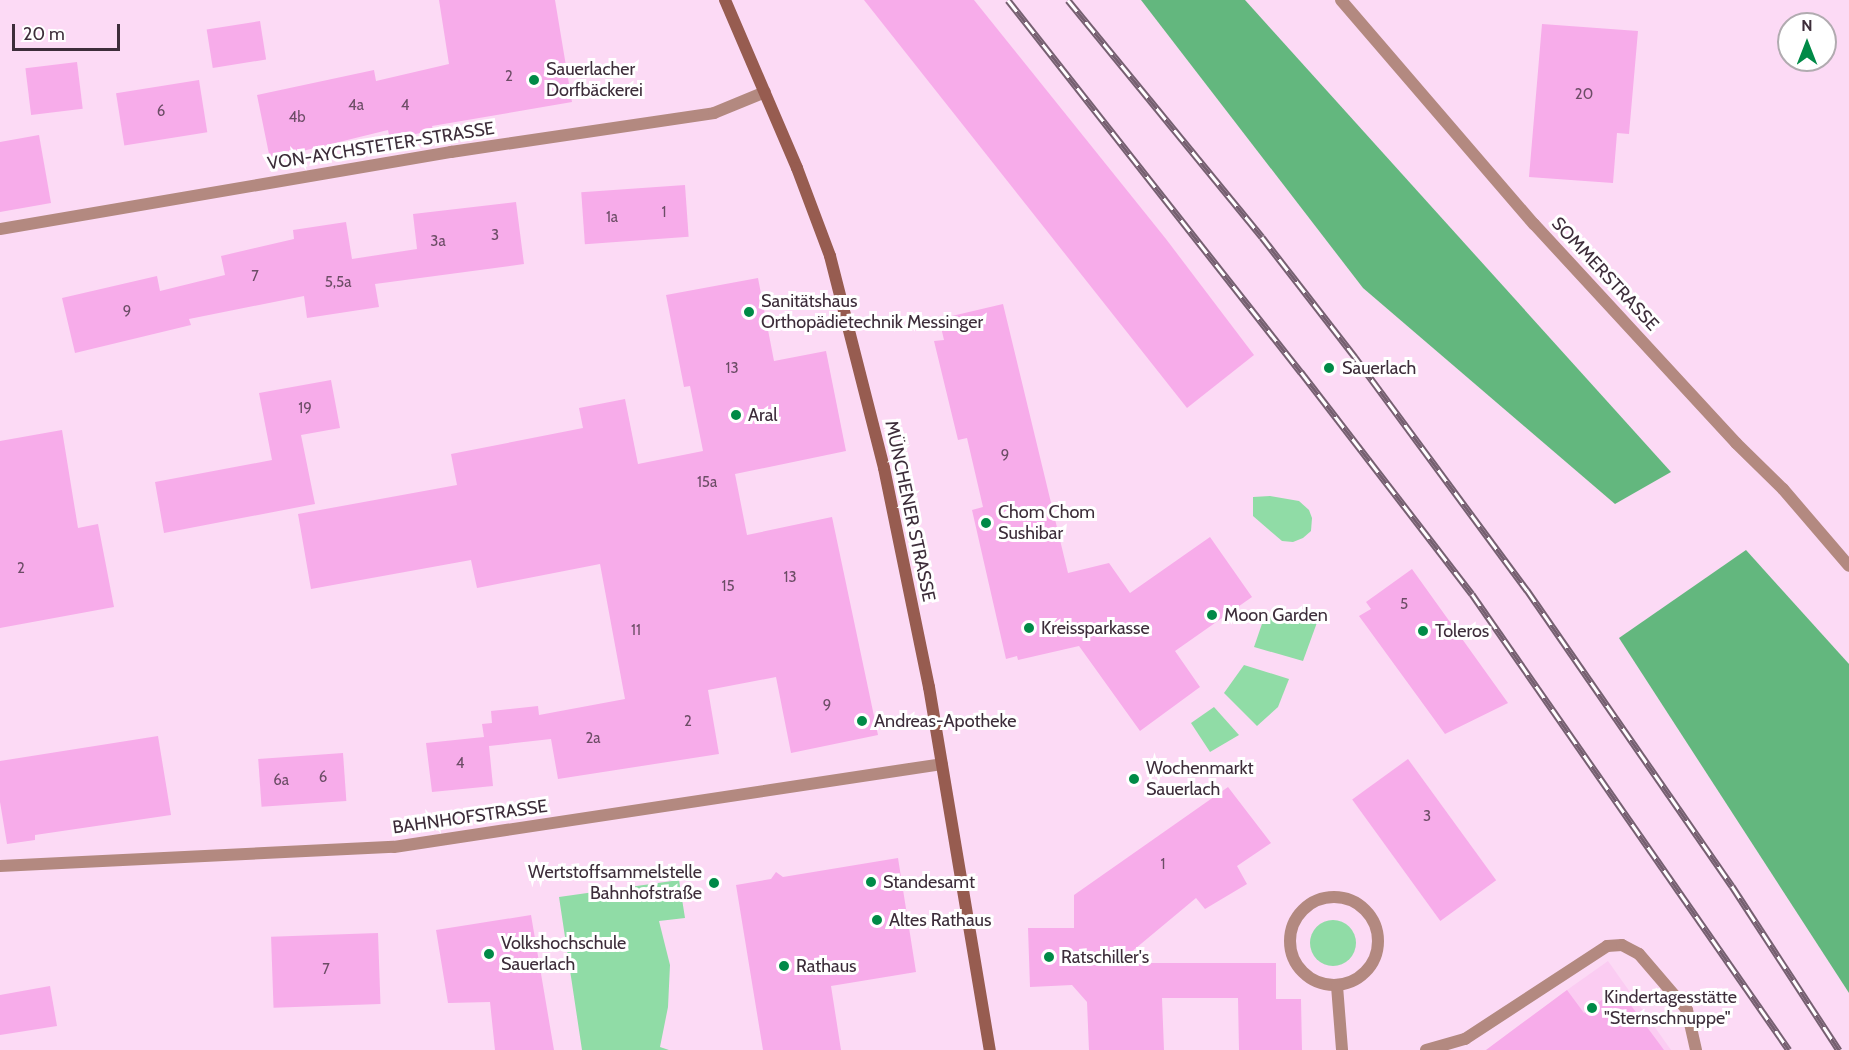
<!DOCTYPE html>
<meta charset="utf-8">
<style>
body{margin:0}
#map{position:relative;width:1849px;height:1050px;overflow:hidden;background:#fcdaf5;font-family:Cabin,sans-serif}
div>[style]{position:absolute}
.built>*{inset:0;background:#fbccf2}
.green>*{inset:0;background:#90dca6}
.round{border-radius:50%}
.forest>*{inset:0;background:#63b77e}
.building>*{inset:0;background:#f7acea;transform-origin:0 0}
.street>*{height:12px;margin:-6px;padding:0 6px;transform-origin:6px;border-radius:6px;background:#b38980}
.street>.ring{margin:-6px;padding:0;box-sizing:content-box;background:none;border:12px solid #b38980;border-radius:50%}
.secondary>*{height:12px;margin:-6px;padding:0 6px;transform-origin:6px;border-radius:6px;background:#975c50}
.rail>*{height:7px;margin-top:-3.5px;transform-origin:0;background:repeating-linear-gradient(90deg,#fff 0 14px,#766071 0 28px);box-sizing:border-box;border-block:2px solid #766071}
.dots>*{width:16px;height:16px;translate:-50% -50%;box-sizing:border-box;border:3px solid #fff;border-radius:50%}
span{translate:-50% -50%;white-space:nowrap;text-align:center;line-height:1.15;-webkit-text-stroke:6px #fff;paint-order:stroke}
.number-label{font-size:15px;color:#6c4d66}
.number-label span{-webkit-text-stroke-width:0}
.poi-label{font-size:18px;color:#3d2d3a}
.left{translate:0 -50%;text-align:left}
.right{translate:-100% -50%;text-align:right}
.street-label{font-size:18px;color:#3d2d3a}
.north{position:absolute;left:1777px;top:12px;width:60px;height:60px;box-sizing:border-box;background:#fff;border:2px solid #b1abb0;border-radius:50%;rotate:0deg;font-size:16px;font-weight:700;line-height:24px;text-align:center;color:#3d2d3a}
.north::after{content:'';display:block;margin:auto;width:21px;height:27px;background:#008a47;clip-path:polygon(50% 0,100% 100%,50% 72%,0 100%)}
.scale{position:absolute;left:12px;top:24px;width:108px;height:27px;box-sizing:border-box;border:3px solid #3d2d3a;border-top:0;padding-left:8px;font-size:18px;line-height:21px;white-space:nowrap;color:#3d2d3a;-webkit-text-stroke:4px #fff;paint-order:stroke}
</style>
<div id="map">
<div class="built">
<i style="clip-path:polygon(1608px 961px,1671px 1050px,1486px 1050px,1567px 990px)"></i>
</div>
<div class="green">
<i style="clip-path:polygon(1270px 496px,1299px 501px,1309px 510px,1312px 518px,1311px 531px,1303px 538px,1293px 542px,1282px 541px,1253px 516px,1253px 497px)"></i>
<i style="clip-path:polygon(1265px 615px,1319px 617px,1303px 661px,1254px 647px)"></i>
<i style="clip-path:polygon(1244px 665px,1289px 679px,1278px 707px,1257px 726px,1224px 693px)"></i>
<i style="clip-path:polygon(1214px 707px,1239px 735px,1210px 752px,1191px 723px)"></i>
<i style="clip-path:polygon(679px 880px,685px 918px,659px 921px,670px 965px,668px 1007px,660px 1047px,669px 1050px,582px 1050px,559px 897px)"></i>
<i class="round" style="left:1310px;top:920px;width:46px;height:46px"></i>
</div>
<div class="forest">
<i style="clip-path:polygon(1141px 0,1245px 0,1671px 472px,1615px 504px,1363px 288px)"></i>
<i style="clip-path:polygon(1746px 550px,1849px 664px,1849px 993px,1619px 638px)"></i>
</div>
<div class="building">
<i style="clip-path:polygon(439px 0,555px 0,572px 102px,432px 126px,433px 130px,390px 140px,388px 130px,270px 159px,257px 95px,374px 70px,376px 81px,449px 64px)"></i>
<i style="clip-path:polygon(864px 0,974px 0,1166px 239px,1254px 355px,1187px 408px)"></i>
<i style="left:260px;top:21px;width:39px;height:54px;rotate:81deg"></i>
<i style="clip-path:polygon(1542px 24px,1638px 31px,1629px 134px,1617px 133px,1613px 183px,1529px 177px)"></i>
<i style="left:77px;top:62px;width:47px;height:52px;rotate:83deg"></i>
<i style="left:199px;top:80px;width:53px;height:84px;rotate:81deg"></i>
<i style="clip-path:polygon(39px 135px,51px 203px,0 212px,0 142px)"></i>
<i style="left:685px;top:185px;width:52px;height:104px;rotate:86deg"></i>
<i style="clip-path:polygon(516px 202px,524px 264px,375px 284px,379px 307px,307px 318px,304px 296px,189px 319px,191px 325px,75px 353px,62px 298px,157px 276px,160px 291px,225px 275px,221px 256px,294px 239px,293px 230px,346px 222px,352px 259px,417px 249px,413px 214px)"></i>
<i style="clip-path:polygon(758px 278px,774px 361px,826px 351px,846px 451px,735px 474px,747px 535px,832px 517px,878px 735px,791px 753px,776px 677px,708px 690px,719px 754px,558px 779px,551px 739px,489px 746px,493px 786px,432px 792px,426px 743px,484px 737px,482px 724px,492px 723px,491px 711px,538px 706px,539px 715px,625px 699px,600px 564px,477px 588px,471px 560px,311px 589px,298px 514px,457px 485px,451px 454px,583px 428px,579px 408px,625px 399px,638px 464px,703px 451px,690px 386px,684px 387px,666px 295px)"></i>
<i style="clip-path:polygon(1003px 304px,1068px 573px,1109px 563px,1130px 593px,1210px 537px,1252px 597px,1175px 651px,1200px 687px,1140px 731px,1079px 646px,1018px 660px,1017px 656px,1006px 659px,972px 510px,983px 507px,967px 438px,958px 440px,934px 341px,944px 340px,939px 319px)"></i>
<i style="clip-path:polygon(331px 380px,340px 428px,301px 435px,315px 504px,164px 533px,155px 482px,272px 460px,259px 393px)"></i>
<i style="clip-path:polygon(62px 430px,78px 528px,98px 524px,114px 607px,0 628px,0 441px)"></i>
<i style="clip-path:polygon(1412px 569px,1508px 703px,1445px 734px,1359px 616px,1371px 609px,1366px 602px)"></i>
<i style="clip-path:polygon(158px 736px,171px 815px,35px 835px,35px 840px,7px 844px,0 802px,0 761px)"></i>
<i style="left:343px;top:753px;width:48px;height:85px;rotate:86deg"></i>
<i style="left:1408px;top:759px;width:150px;height:69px;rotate:54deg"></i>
<i style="clip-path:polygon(1228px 787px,1271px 843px,1237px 866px,1247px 884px,1205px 909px,1196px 898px,1118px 963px,1276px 963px,1276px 999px,1301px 999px,1302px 1050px,1239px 1050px,1238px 998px,1162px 998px,1164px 1050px,1089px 1050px,1087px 1002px,1072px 985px,1030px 987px,1028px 928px,1074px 928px,1074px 895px)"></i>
<i style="clip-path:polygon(898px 858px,916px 972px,831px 986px,841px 1050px,763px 1050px,736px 885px,771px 879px,776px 872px,783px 877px)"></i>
<i style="clip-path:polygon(531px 915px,554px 1050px,495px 1050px,490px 1002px,448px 1003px,436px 930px)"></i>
<i style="left:378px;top:933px;width:71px;height:107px;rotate:88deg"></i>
<i style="clip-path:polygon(50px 986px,57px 1026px,0 1035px,0 995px)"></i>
<i style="clip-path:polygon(1618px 988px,1664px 1050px,1486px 1050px,1567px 990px,1584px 1013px)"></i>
</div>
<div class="street">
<i style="left:1341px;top:0;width:296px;rotate:49.3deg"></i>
<i style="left:1534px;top:224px;width:298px;rotate:47.3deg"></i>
<i style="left:1736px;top:443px;width:66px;rotate:44.4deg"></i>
<i style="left:1783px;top:489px;width:101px;rotate:49.4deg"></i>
<i style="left:0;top:229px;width:458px;rotate:-9.7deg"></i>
<i style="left:451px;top:152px;width:266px;rotate:-8.4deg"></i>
<i style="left:714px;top:113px;width:55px;rotate:-22.4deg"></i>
<i style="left:0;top:866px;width:394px;rotate:-2.8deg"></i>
<i style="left:394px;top:847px;width:554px;rotate:-8.61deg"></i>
<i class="ring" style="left:1290px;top:897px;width:76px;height:76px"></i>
<i style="left:1337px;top:986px;width:64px;rotate:85.5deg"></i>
<i style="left:1426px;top:1050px;width:41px;rotate:-15.8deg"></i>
<i style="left:1465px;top:1039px;width:170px;rotate:-33.2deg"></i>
<i style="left:1607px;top:946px;width:15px;rotate:-4deg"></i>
<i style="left:1622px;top:945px;width:19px;rotate:28deg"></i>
<i style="left:1639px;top:954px;width:74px;rotate:49.4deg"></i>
<i style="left:1687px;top:1010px;width:41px;rotate:77.3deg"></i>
</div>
<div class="secondary">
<i style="left:725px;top:0;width:183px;rotate:66.8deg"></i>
<i style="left:797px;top:168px;width:94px;rotate:69.4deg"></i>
<i style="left:830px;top:256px;width:219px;rotate:75.7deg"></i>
<i style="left:884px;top:468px;width:224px;rotate:78.4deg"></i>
<i style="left:929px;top:687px;width:368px;rotate:80.5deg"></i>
</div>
<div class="rail">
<i style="left:1008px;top:0;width:474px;rotate:51.8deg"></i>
<i style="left:1301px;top:372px;width:280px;rotate:52.4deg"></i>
<i style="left:1472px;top:594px;width:555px;rotate:55.19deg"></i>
<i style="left:1068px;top:0;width:306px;rotate:50.7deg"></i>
<i style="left:1262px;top:237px;width:152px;rotate:52.2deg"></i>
<i style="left:1355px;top:357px;width:290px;rotate:53.6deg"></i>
<i style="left:1527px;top:590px;width:360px;rotate:55.3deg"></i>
<i style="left:1732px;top:886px;width:196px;rotate:56.9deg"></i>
</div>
<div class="dots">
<i style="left:534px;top:80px;background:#008a47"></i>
<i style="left:749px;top:312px;background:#008a47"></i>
<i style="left:1329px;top:368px;background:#008a47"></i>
<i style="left:736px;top:415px;background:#008a47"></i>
<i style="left:986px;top:523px;background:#008a47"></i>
<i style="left:1212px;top:615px;background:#008a47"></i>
<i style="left:1029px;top:628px;background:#008a47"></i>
<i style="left:1423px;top:631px;background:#008a47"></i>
<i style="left:862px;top:721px;background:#008a47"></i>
<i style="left:1134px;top:779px;background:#008a47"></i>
<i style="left:871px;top:882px;background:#008a47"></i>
<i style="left:714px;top:883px;background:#008a47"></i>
<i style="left:877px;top:920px;background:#008a47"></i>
<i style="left:489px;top:954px;background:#008a47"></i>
<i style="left:1049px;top:957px;background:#008a47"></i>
<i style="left:784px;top:966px;background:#008a47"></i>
<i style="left:1592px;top:1008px;background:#008a47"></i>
</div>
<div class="number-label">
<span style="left:509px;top:77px">2</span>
<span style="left:1584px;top:95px">20</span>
<span style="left:356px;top:106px">4a</span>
<span style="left:405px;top:106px">4</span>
<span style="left:161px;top:112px">6</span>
<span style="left:297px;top:118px">4b</span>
<span style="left:664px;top:213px">1</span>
<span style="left:612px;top:218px">1a</span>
<span style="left:495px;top:236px">3</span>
<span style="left:438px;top:242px">3a</span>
<span style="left:255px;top:277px">7</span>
<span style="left:338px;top:283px">5,5a</span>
<span style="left:127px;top:312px">9</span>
<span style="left:732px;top:369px">13</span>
<span style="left:305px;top:409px">19</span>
<span style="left:1005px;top:456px">9</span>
<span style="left:707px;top:483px">15a</span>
<span style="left:21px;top:569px">2</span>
<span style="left:790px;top:578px">13</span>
<span style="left:728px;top:587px">15</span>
<span style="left:1404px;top:605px">5</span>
<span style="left:636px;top:631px">11</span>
<span style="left:827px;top:706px">9</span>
<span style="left:688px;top:722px">2</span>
<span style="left:593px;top:739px">2a</span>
<span style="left:460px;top:764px">4</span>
<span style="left:323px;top:778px">6</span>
<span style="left:281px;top:781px">6a</span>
<span style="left:1427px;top:817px">3</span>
<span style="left:1163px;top:865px">1</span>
<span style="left:326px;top:970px">7</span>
</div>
<div class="poi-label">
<span class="left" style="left:546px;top:80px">Sauerlacher<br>Dorfbäckerei</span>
<span class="left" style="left:761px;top:312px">Sanitätshaus<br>Orthopädietechnik Messinger</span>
<span class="left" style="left:1342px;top:368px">Sauerlach</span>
<span class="left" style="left:748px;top:415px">Aral</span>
<span class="left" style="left:998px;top:523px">Chom Chom<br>Sushibar</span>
<span class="left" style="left:1224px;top:615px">Moon Garden</span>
<span class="left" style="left:1041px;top:628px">Kreissparkasse</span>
<span class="left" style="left:1435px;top:631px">Toleros</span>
<span class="left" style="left:874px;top:721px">Andreas-Apotheke</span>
<span class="left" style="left:1146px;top:779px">Wochenmarkt<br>Sauerlach</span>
<span class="right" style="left:702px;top:883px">Wertstoffsammelstelle<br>Bahnhofstraße</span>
<span class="left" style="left:883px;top:882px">Standesamt</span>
<span class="left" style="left:889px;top:920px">Altes Rathaus</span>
<span class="left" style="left:501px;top:954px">Volkshochschule<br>Sauerlach</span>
<span class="left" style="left:1061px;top:957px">Ratschiller's</span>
<span class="left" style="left:796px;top:966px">Rathaus</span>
<span class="left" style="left:1604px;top:1008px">Kindertagesstätte<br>"Sternschnuppe"</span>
</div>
<div class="street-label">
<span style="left:381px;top:146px;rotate:-9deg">VON-AYCHSTETER-STRASSE</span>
<span style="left:1605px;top:274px;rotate:47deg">SOMMERSTRASSE</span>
<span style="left:910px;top:511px;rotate:78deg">MÜNCHENER STRASSE</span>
<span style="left:470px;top:817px;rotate:-8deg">BAHNHOFSTRASSE</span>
</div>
<div class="north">N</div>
<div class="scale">20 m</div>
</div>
